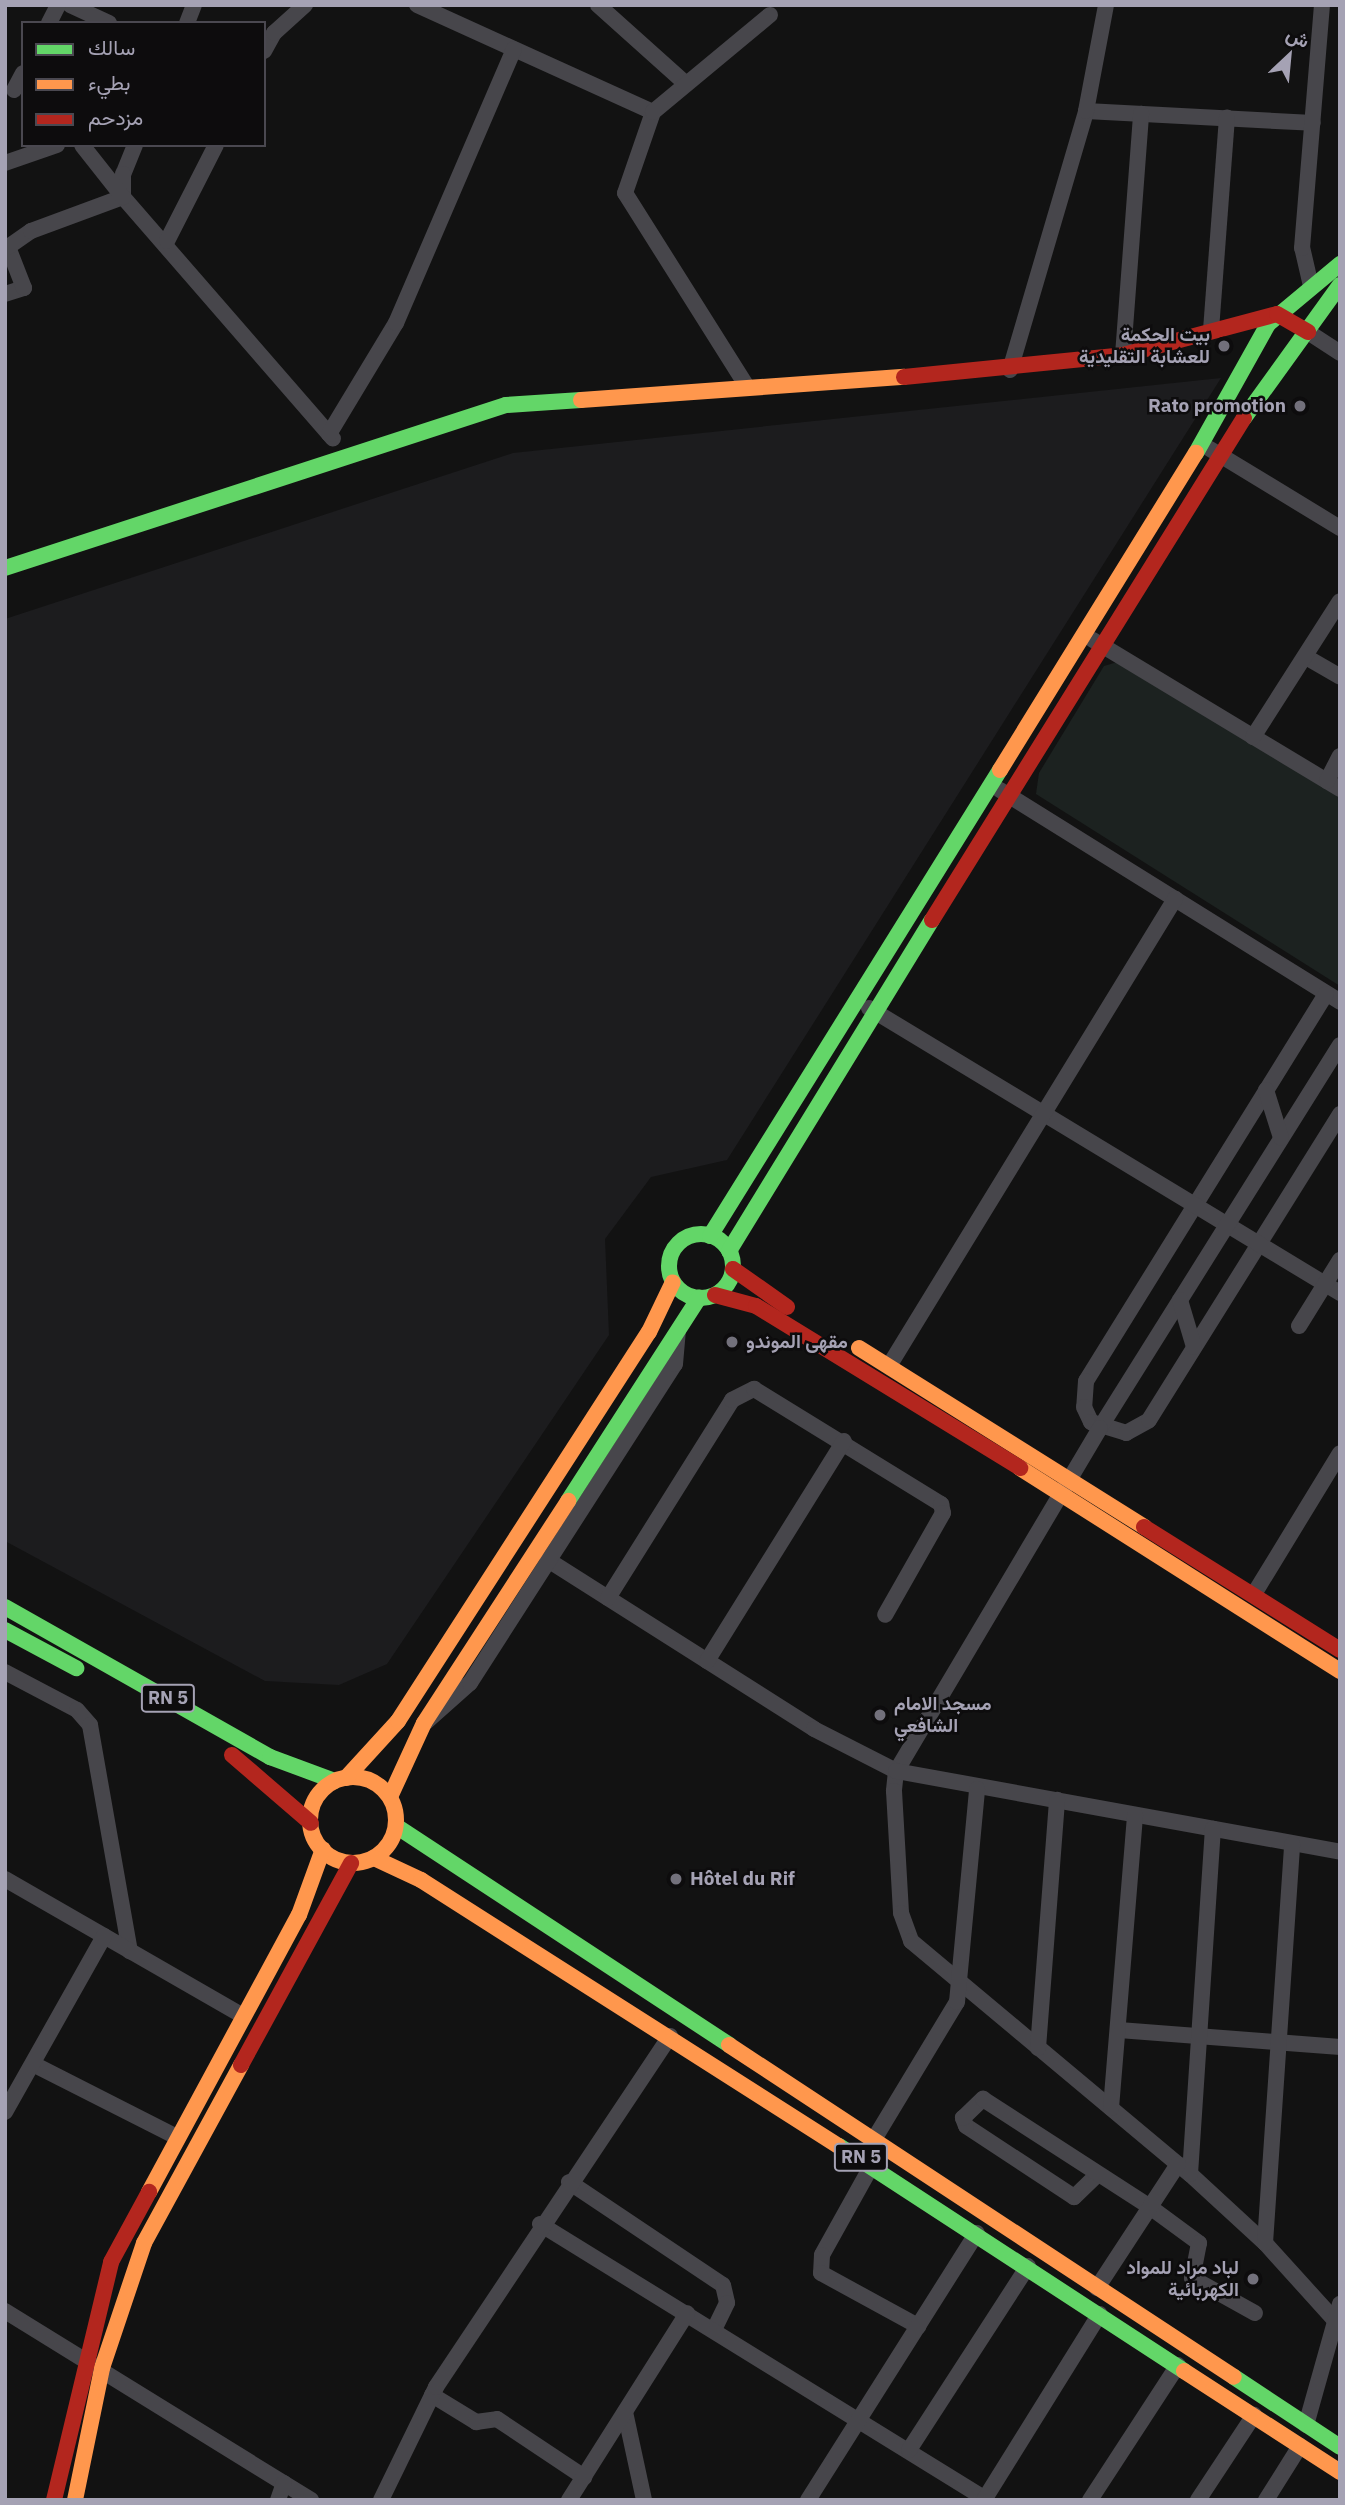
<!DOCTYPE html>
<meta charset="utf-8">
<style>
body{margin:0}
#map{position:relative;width:1345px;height:2505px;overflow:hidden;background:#121212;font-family:"IBM Plex Sans",Vazirmatn,sans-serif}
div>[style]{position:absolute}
.built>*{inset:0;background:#1c1c1e}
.green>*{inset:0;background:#1c2220}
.street>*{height:16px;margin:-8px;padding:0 8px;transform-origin:8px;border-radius:8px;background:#47464b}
.fast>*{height:16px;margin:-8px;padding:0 8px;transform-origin:8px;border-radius:8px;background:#63d668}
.fast>.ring{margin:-8px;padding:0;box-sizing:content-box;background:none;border:16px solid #63d668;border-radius:50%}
.slow>*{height:16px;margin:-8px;padding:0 8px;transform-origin:8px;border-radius:8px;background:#ff974d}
.slow>.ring{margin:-8px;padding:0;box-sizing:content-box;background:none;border:16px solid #ff974d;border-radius:50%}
.jam>*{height:16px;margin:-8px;padding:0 8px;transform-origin:8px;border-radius:8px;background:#b3261e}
.dots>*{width:19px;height:19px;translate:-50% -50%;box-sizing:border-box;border:4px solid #0d0c0d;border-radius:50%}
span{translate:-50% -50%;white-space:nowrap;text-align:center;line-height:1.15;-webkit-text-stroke:5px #0d0c0d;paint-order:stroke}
.shield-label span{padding:2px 5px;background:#0d0c0d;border:2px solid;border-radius:5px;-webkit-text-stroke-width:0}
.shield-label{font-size:18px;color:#a5a2b4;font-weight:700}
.poi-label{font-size:19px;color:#a5a2b4;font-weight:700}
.right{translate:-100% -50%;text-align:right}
.left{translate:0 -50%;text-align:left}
.frame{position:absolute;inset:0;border:7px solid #a5a2b4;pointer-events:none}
.legend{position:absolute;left:21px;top:21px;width:245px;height:126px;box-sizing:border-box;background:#0d0c0d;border:2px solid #4a4850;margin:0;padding:9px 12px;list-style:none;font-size:21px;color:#a5a2b4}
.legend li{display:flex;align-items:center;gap:14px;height:35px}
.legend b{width:35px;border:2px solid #4a4850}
.north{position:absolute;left:1254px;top:21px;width:70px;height:70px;-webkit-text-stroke:5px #0d0c0d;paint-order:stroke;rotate:26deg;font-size:19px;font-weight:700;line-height:28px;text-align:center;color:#a5a2b4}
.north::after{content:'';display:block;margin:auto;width:24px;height:32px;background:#a5a2b4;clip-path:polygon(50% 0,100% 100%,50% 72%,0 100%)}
</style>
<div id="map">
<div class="built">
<i style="clip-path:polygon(1221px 378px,727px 1160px,651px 1177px,605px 1239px,609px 1335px,387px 1664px,339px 1685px,265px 1681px,5px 1541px,5px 619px,513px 453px)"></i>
</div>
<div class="green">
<i style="clip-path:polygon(1121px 661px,1340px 797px,1340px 986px,1036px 794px,1039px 773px,1104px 666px)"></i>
</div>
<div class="street">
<i style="left:70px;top:5px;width:43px;rotate:24.8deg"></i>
<i style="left:417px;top:5px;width:259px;rotate:24.4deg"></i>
<i style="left:598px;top:5px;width:118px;rotate:41.9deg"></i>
<i style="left:49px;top:23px;width:20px;rotate:-63deg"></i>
<i style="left:187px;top:23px;width:19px;rotate:-69deg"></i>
<i style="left:264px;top:51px;width:21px;rotate:-61deg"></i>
<i style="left:274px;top:33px;width:42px;rotate:-42.1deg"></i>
<i style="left:14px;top:90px;width:19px;rotate:-62deg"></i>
<i style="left:1086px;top:111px;width:227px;rotate:3deg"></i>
<i style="left:135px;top:145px;width:31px;rotate:112deg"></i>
<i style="left:123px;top:174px;width:23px;rotate:90deg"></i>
<i style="left:123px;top:197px;width:320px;rotate:49deg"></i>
<i style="left:5px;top:163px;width:55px;rotate:-19.1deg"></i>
<i style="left:167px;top:241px;width:108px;rotate:-63deg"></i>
<i style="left:1311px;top:286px;width:39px;rotate:-103deg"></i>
<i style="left:1302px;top:248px;width:244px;rotate:-85.3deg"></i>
<i style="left:5px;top:294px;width:20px;rotate:-18deg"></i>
<i style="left:24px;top:288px;width:44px;rotate:-111.3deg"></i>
<i style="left:8px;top:247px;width:28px;rotate:-35deg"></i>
<i style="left:31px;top:231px;width:98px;rotate:-20.3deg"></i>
<i style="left:123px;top:197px;width:66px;rotate:-128.3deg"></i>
<i style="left:1211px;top:330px;width:213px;rotate:-85.7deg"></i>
<i style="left:1308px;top:332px;width:38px;rotate:33deg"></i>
<i style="left:1123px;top:355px;width:242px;rotate:-85.7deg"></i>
<i style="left:1010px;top:370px;width:270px;rotate:-73.6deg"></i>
<i style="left:1086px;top:111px;width:108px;rotate:-79.3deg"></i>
<i style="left:746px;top:385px;width:227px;rotate:-122.2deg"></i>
<i style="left:625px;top:193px;width:86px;rotate:-70.9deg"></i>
<i style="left:653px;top:112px;width:152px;rotate:-39.7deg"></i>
<i style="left:329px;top:434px;width:130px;rotate:-58.9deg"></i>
<i style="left:396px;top:323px;width:298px;rotate:-66.7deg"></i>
<i style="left:1210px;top:449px;width:152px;rotate:31.3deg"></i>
<i style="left:1093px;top:640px;width:288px;rotate:31.1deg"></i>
<i style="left:1306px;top:657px;width:39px;rotate:30deg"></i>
<i style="left:1253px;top:737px;width:161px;rotate:-57.4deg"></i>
<i style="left:1327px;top:781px;width:28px;rotate:-63deg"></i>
<i style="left:1000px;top:790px;width:401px;rotate:31.9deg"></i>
<i style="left:1326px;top:994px;width:455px;rotate:121.8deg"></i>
<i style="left:1086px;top:1381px;width:26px;rotate:94deg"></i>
<i style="left:1084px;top:1407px;width:17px;rotate:65deg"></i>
<i style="left:1091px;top:1422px;width:37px;rotate:17deg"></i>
<i style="left:1126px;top:1433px;width:26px;rotate:-29deg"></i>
<i style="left:1149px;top:1420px;width:361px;rotate:-58deg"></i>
<i style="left:869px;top:1008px;width:551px;rotate:31.18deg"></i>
<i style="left:1340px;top:1045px;width:452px;rotate:122.1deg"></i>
<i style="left:1100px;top:1428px;width:399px;rotate:120.7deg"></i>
<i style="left:896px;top:1771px;width:20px;rotate:96deg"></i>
<i style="left:894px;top:1791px;width:122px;rotate:86.7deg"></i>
<i style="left:901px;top:1913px;width:30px;rotate:70deg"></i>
<i style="left:911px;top:1941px;width:363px;rotate:39.9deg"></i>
<i style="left:1190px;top:2174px;width:102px;rotate:42.6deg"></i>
<i style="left:1265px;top:2243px;width:112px;rotate:47.9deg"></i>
<i style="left:1266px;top:1090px;width:50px;rotate:72.6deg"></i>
<i style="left:1180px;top:1300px;width:49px;rotate:73.4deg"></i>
<i style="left:1299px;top:1326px;width:78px;rotate:-58.2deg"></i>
<i style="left:889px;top:1366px;width:548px;rotate:-58.52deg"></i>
<i style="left:548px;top:1560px;width:315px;rotate:32.4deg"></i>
<i style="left:814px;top:1729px;width:92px;rotate:27.1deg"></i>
<i style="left:896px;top:1771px;width:451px;rotate:10.3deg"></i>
<i style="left:1254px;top:1594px;width:165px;rotate:-58.6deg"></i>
<i style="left:608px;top:1598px;width:234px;rotate:-57.9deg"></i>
<i style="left:732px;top:1400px;width:25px;rotate:-27deg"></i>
<i style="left:754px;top:1389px;width:220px;rotate:31.6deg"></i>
<i style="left:941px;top:1504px;width:9px;rotate:77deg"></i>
<i style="left:943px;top:1513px;width:117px;rotate:119.6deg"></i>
<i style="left:707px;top:1661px;width:259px;rotate:-58.1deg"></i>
<i style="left:5px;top:1672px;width:81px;rotate:27.8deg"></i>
<i style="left:77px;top:1710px;width:20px;rotate:49deg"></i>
<i style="left:90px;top:1725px;width:230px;rotate:80deg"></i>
<i style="left:426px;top:1722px;width:59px;rotate:-41.6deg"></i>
<i style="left:470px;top:1683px;width:379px;rotate:-57.3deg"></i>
<i style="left:675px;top:1364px;width:32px;rotate:-85deg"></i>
<i style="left:5px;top:1879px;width:275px;rotate:29.9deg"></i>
<i style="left:1119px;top:2030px;width:222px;rotate:4.4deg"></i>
<i style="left:1038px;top:2048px;width:249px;rotate:-85.6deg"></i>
<i style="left:33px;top:2064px;width:161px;rotate:26.9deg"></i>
<i style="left:1111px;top:2108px;width:294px;rotate:-85.3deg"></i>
<i style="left:5px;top:2112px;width:202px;rotate:-60.6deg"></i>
<i style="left:873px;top:2141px;width:162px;rotate:-58.9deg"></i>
<i style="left:957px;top:2002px;width:214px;rotate:-84.6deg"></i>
<i style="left:872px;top:2165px;width:103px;rotate:119.1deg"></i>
<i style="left:822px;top:2255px;width:18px;rotate:93deg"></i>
<i style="left:821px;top:2273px;width:111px;rotate:28.7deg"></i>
<i style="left:1190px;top:2174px;width:346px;rotate:-86.2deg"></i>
<i style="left:1097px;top:2175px;width:32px;rotate:136deg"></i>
<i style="left:1074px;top:2197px;width:129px;rotate:-146.7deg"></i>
<i style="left:966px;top:2126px;width:9px;rotate:-111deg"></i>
<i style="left:963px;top:2118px;width:28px;rotate:-44deg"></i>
<i style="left:983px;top:2099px;width:199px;rotate:32.9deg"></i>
<i style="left:1150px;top:2207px;width:61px;rotate:36.3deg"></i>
<i style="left:1199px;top:2243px;width:36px;rotate:101deg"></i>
<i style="left:1192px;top:2278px;width:72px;rotate:29.1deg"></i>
<i style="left:569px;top:2182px;width:185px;rotate:33.8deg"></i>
<i style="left:723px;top:2285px;width:18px;rotate:77deg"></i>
<i style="left:727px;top:2303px;width:30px;rotate:116deg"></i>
<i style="left:540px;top:2224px;width:525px;rotate:31.69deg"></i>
<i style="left:1265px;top:2243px;width:400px;rotate:-86.1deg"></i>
<i style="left:1097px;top:2288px;width:148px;rotate:-56.8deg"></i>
<i style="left:5px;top:2311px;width:360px;rotate:31.7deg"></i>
<i style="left:432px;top:2395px;width:52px;rotate:31.5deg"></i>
<i style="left:476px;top:2422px;width:21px;rotate:-8deg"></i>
<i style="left:497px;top:2419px;width:105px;rotate:33.7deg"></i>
<i style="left:625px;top:2412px;width:90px;rotate:77.8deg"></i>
<i style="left:1306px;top:2425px;width:126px;rotate:-74.3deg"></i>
<i style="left:909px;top:2450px;width:219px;rotate:-57.1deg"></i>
<i style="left:278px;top:2500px;width:18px;rotate:-71deg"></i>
<i style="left:381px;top:2500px;width:126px;rotate:-64deg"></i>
<i style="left:436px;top:2387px;width:422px;rotate:-56.3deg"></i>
<i style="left:569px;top:2500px;width:221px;rotate:-57.7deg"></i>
<i style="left:808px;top:2500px;width:316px;rotate:-57.7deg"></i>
<i style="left:984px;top:2500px;width:219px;rotate:-58.1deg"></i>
<i style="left:1090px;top:2500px;width:161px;rotate:-56.9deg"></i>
<i style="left:1198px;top:2500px;width:102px;rotate:-56.6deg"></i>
<i style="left:1266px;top:2500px;width:64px;rotate:-57.8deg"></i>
</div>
<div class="fast">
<i style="left:1244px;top:418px;width:164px;rotate:-54.2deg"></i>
<i style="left:1196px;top:453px;width:148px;rotate:-60.8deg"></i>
<i style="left:1268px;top:324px;width:94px;rotate:-39.8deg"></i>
<i style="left:5px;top:568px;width:527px;rotate:-18.02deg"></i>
<i style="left:506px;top:405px;width:75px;rotate:-3.8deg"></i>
<i class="ring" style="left:669px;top:1234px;width:48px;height:48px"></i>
<i style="left:710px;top:1236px;width:549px;rotate:-58.11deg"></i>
<i style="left:729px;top:1251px;width:388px;rotate:-58.5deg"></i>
<i style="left:568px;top:1501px;width:242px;rotate:-57.2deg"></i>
<i style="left:5px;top:1607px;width:305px;rotate:29.5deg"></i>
<i style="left:270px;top:1757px;width:69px;rotate:20.3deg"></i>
<i style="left:5px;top:1630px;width:81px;rotate:28.2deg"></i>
<i style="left:396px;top:1826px;width:399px;rotate:33.3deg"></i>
<i style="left:839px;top:2146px;width:412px;rotate:33.1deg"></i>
<i style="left:1234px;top:2377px;width:127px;rotate:33.4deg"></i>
</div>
<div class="slow">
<i style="left:581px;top:400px;width:324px;rotate:-4.1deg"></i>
<i style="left:1000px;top:770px;width:373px;rotate:-58.3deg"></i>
<i style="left:859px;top:1348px;width:337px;rotate:32.1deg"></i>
<i style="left:1020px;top:1468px;width:379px;rotate:32.4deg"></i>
<i class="ring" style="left:310px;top:1777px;width:70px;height:70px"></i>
<i style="left:346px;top:1778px;width:77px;rotate:-47.6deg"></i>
<i style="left:398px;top:1721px;width:463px;rotate:-57.2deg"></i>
<i style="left:649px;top:1332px;width:55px;rotate:-64.4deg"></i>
<i style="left:390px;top:1797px;width:81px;rotate:-65.3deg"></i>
<i style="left:424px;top:1723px;width:265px;rotate:-57deg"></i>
<i style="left:374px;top:1858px;width:52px;rotate:25.1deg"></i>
<i style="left:421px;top:1880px;width:495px;rotate:32.5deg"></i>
<i style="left:729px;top:2045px;width:604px;rotate:33.32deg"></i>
<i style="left:149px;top:2192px;width:315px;rotate:-61.6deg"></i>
<i style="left:299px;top:1915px;width:70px;rotate:-70deg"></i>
<i style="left:1184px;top:2371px;width:186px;rotate:32.9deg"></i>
<i style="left:75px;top:2500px;width:135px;rotate:-78.4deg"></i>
<i style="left:102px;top:2368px;width:132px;rotate:-71.4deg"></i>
<i style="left:144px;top:2243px;width:203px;rotate:-61.4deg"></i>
</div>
<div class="jam">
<i style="left:904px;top:377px;width:220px;rotate:-5.7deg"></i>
<i style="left:1123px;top:355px;width:159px;rotate:-14.9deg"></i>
<i style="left:1277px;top:314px;width:36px;rotate:30deg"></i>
<i style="left:932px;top:920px;width:591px;rotate:-58.14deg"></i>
<i style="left:733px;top:1269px;width:66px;rotate:35.1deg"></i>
<i style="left:715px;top:1295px;width:42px;rotate:15deg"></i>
<i style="left:756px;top:1306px;width:310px;rotate:31.5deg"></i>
<i style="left:1144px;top:1527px;width:231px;rotate:32.1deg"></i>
<i style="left:232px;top:1755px;width:104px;rotate:40.7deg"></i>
<i style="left:241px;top:2065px;width:230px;rotate:-61.4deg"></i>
<i style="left:54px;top:2500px;width:245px;rotate:-76.5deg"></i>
<i style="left:111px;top:2262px;width:80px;rotate:-61.5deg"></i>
</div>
<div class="dots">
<i style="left:1224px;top:346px;background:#72707b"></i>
<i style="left:1300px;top:406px;background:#72707b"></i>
<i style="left:732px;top:1342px;background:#72707b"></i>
<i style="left:880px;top:1715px;background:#72707b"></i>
<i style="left:676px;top:1879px;background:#72707b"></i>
<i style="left:1253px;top:2279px;background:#72707b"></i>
</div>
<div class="shield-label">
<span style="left:168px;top:1698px">RN 5</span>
<span style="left:861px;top:2157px">RN 5</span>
</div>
<div class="poi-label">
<span class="right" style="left:1210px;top:346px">بيت الحكمة<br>للعشابة التقليدية</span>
<span class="right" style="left:1286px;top:406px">Rato promotion</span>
<span class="left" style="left:746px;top:1342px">مقهى الموندو</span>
<span class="left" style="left:894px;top:1715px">مسجد الامام<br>الشافعي</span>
<span class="left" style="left:690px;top:1879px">Hôtel du Rif</span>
<span class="right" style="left:1239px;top:2279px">لباد مراد للمواد<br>الكهربائية</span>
</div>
<div class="frame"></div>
<ul class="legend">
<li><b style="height:9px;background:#63d668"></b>سالك</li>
<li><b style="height:9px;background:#ff974d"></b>بطيء</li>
<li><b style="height:9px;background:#b3261e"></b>مزدحم</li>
</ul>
<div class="north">ش</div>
</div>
